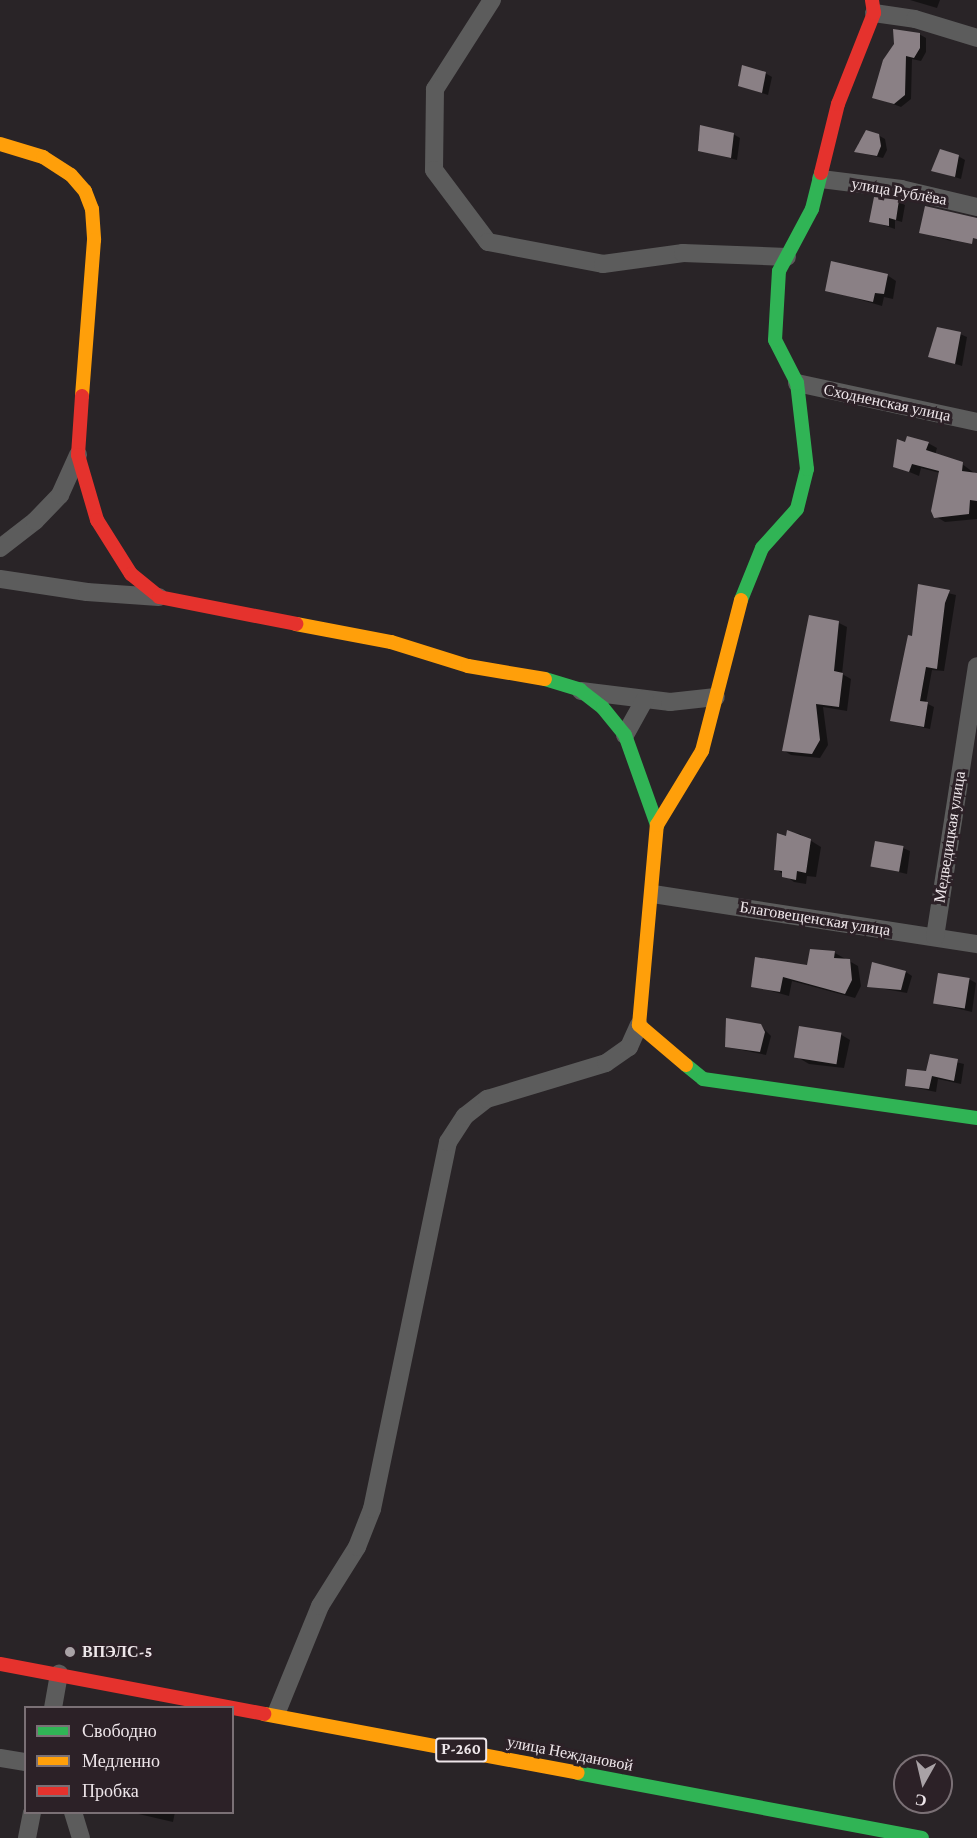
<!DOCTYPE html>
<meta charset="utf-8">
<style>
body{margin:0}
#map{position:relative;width:977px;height:1838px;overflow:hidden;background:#292427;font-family:"Crimson Pro",serif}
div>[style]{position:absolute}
.shadow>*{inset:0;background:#0007}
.building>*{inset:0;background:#8a8085;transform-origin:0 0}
.street>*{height:18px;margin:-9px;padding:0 9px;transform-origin:9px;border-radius:9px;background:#5c5c5c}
.fast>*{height:14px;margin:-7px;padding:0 7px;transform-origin:7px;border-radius:7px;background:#30b455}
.slow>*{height:14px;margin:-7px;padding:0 7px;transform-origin:7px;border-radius:7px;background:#ff9f0a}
.jam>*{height:14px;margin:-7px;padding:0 7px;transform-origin:7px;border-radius:7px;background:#e5322d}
.dots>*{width:16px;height:16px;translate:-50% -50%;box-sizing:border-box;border:3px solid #2c2127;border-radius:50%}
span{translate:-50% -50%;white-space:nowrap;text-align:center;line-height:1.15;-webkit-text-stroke:6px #2c2127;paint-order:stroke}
.shield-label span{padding:2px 4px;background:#2c2127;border:2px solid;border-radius:4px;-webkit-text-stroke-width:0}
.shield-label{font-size:15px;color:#eee6ea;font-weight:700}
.street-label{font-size:16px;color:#eee6ea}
.poi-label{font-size:16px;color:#eee6ea;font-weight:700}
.left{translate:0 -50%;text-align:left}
.legend{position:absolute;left:24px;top:1706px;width:210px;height:108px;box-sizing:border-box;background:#2c2127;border:2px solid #7a7075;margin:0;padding:8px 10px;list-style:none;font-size:18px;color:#eee6ea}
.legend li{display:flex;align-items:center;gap:12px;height:30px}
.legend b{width:30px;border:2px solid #7a7075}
.north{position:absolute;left:893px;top:1754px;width:60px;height:60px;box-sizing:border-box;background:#2c2127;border:2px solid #7a7075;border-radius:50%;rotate:188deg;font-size:16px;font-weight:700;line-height:24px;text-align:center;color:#eee6ea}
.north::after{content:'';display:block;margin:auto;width:21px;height:27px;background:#a9a2a6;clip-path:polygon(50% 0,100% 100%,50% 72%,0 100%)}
</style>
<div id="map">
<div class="shadow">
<i style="clip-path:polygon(910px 0,940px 0,937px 8px)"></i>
<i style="clip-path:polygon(919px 34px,926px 38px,926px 52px,921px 61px,912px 59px,911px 99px,901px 107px,874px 97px)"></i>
<i style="clip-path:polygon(765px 73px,772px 77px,768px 95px,740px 86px)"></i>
<i style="clip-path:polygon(733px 134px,740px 138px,737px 160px,699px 150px)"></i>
<i style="clip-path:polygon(878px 135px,885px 139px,887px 150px,883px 158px,856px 152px,859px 142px)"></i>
<i style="clip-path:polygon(958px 156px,965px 160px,961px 179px,933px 170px)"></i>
<i style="clip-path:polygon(899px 202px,905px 205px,902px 222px,895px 220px,895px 229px,871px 221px)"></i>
<i style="clip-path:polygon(955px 217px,951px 241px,920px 232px)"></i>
<i style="clip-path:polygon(887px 275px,896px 281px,893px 299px,884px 297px,882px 306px,827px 290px)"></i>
<i style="clip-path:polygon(960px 334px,967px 337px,962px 366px,930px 356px)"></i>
<i style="clip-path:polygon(928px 443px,937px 448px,935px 455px,962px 464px,977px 475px,977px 519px,945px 522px,935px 516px,940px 473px,921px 468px,919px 476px,895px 466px,906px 444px)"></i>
<i style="clip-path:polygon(919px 586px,956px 595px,944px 671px,932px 670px,926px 703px,934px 707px,930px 729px,892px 721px,913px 637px)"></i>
<i style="clip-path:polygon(839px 623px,847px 627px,842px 674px,851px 679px,847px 711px,823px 707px,828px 745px,820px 758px,791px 755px,783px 750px)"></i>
<i style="clip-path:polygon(788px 832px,800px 834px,821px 847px,816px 877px,807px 876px,806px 884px,794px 882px,776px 869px)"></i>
<i style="clip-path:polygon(903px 848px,910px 851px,907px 874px,873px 866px)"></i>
<i style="clip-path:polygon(835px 953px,858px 966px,861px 986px,855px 998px,792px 981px,789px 996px,753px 986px,809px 967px)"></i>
<i style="clip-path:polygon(906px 972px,912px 976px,907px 993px,868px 986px)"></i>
<i style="clip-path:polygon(969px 979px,976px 983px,972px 1012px,935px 1003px)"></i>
<i style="clip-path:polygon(761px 1026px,771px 1036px,766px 1055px,727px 1047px)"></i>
<i style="clip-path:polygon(840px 1034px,850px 1040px,844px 1068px,809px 1064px,799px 1058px)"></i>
<i style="clip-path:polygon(931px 1056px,964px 1064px,961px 1084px,938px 1079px,936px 1092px,907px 1086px,927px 1073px)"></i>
<i style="clip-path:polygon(130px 1812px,175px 1812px,173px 1822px)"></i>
</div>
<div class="building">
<i style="clip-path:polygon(893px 29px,920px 33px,920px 48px,914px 58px,906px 56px,905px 95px,894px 104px,872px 98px,883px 60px,894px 44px)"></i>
<i style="clip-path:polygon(742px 65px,766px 72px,762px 93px,738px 86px)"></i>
<i style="clip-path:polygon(700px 125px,734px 133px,731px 158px,698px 151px)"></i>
<i style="clip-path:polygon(866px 130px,879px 134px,881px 146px,877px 156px,854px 152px)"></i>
<i style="clip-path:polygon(940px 149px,959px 155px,955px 177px,931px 171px)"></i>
<i style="clip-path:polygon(874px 197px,899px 200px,896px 220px,889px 218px,889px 226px,869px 222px)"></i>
<i style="clip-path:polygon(925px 206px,977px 218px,977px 239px,973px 238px,972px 244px,919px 233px)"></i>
<i style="clip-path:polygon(831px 261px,888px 274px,884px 294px,875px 293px,873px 302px,825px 291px)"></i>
<i style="clip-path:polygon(937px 327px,961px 332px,955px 364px,928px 357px)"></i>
<i style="clip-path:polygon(907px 436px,929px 442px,926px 450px,963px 462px,962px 471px,977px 473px,977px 501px,970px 500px,969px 514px,934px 518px,931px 511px,939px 471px,912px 464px,909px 472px,893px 467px,897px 439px,905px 442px)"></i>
<i style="clip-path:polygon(918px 584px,950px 590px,945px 603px,937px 669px,926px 667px,920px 701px,928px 702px,924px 727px,890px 721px,908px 635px,912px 636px)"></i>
<i style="clip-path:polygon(809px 615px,839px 621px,834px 671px,843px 673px,839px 707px,816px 704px,820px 740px,812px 754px,782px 751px)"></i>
<i style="clip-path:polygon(787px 830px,811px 839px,806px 873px,797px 871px,796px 880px,782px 877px,782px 871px,774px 870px,777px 833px,786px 836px)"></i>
<i style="left:875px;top:841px;width:29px;height:26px;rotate:10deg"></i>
<i style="clip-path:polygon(810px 949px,835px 951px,834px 958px,850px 959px,852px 980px,845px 994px,783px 977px,780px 992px,751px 987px,755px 957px,807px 965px)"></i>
<i style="clip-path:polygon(872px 962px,906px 971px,901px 990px,867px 987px)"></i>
<i style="left:938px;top:973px;width:32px;height:31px;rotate:9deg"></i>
<i style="clip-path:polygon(726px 1018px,761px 1024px,765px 1032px,760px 1052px,725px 1047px)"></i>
<i style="left:799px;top:1026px;width:43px;height:32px;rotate:9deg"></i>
<i style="clip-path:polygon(930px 1054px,958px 1059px,954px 1081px,932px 1076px,929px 1089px,905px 1086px,907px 1069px,926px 1071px)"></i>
</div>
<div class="street">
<i style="left:492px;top:0;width:106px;rotate:122.6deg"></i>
<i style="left:435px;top:89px;width:81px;rotate:90.7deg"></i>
<i style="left:434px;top:170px;width:90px;rotate:53.1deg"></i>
<i style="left:488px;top:242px;width:117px;rotate:10.8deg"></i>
<i style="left:603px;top:264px;width:81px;rotate:-7.8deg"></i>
<i style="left:683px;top:253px;width:104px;rotate:2.2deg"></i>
<i style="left:874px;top:13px;width:41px;rotate:8.3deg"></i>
<i style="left:915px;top:19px;width:65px;rotate:17deg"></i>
<i style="left:821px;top:179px;width:81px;rotate:7.1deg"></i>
<i style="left:901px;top:189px;width:78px;rotate:13.3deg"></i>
<i style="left:797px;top:383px;width:184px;rotate:12.2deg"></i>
<i style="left:0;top:548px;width:44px;rotate:-37.6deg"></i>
<i style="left:35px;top:521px;width:36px;rotate:-46deg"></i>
<i style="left:60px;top:495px;width:44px;rotate:-65.8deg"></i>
<i style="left:0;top:579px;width:88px;rotate:8.5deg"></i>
<i style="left:87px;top:592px;width:72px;rotate:4deg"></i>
<i style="left:581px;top:691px;width:90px;rotate:7deg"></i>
<i style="left:670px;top:702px;width:46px;rotate:-6.2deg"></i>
<i style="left:625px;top:735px;width:41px;rotate:-60.9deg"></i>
<i style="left:653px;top:894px;width:328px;rotate:8.8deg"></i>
<i style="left:935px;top:937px;width:274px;rotate:-81.2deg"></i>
<i style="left:53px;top:1708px;width:35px;rotate:-80deg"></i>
<i style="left:276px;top:1714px;width:117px;rotate:-67.8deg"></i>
<i style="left:320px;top:1606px;width:70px;rotate:-57.9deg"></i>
<i style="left:357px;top:1547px;width:41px;rotate:-68.5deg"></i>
<i style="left:372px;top:1509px;width:375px;rotate:-78.3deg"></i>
<i style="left:448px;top:1142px;width:31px;rotate:-57deg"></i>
<i style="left:465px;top:1116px;width:28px;rotate:-38deg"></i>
<i style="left:487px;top:1099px;width:124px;rotate:-16.8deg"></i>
<i style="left:606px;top:1063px;width:28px;rotate:-35deg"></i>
<i style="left:629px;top:1047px;width:24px;rotate:-66deg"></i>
<i style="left:0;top:1758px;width:26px;rotate:9deg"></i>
<i style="left:73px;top:1812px;width:27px;rotate:73deg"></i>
<i style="left:27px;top:1838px;width:26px;rotate:-79deg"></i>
</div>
<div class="fast">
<i style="left:741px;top:600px;width:56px;rotate:-68deg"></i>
<i style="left:762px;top:548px;width:52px;rotate:-48.1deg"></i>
<i style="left:797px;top:509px;width:41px;rotate:-76deg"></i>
<i style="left:807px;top:469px;width:87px;rotate:-96.6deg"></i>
<i style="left:797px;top:383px;width:48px;rotate:-117.1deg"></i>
<i style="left:775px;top:340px;width:69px;rotate:-86.7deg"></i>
<i style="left:779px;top:271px;width:70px;rotate:-62deg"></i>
<i style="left:812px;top:209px;width:37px;rotate:-76deg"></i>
<i style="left:545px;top:679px;width:37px;rotate:17deg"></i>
<i style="left:580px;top:690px;width:29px;rotate:38deg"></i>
<i style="left:603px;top:708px;width:35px;rotate:51deg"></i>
<i style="left:625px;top:735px;width:96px;rotate:70.4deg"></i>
<i style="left:686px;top:1065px;width:22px;rotate:39deg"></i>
<i style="left:703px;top:1079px;width:277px;rotate:8.1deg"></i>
<i style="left:578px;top:1773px;width:350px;rotate:10.7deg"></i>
</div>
<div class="slow">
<i style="left:0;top:144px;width:45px;rotate:16.8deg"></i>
<i style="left:43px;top:157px;width:33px;rotate:33deg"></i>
<i style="left:71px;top:175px;width:21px;rotate:49deg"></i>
<i style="left:85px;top:191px;width:19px;rotate:69deg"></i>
<i style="left:92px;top:209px;width:31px;rotate:86deg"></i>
<i style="left:94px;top:240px;width:156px;rotate:94.4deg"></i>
<i style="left:296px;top:624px;width:97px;rotate:10.7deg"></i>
<i style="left:391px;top:642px;width:81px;rotate:17.3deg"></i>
<i style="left:468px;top:666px;width:78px;rotate:9.6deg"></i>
<i style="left:686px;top:1065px;width:62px;rotate:-139.6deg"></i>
<i style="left:639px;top:1025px;width:201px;rotate:-84.9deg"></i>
<i style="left:657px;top:825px;width:87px;rotate:-58.7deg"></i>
<i style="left:702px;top:751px;width:156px;rotate:-75.5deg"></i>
<i style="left:264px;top:1714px;width:319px;rotate:10.6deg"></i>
</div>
<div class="jam">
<i style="left:821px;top:173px;width:71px;rotate:-76.2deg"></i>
<i style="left:838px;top:104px;width:98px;rotate:-68.4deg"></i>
<i style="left:874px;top:13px;width:13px;rotate:-99deg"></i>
<i style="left:82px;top:396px;width:59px;rotate:93.9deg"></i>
<i style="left:78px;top:455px;width:68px;rotate:73.7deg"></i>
<i style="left:97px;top:520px;width:64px;rotate:57.8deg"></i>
<i style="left:131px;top:574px;width:36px;rotate:39deg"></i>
<i style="left:159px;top:597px;width:140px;rotate:11.1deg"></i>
<i style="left:0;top:1664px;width:269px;rotate:10.7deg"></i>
</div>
<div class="dots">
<i style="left:70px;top:1652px;background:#a9a2a6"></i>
</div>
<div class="shield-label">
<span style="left:461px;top:1750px">Р-260</span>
</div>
<div class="street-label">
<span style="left:899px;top:192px;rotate:10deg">улица Рублёва</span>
<span style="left:887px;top:403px;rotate:12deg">Сходненская улица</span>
<span style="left:950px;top:837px;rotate:-81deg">Медведицкая улица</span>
<span style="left:815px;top:919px;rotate:9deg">Благовещенская улица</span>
<span style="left:570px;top:1754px;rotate:11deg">улица Неждановой</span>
</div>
<div class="poi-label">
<span class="left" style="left:82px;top:1652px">ВПЭЛС-5</span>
</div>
<ul class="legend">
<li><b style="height:8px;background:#30b455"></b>Свободно</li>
<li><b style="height:8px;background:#ff9f0a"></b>Медленно</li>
<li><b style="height:8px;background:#e5322d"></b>Пробка</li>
</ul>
<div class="north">С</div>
</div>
